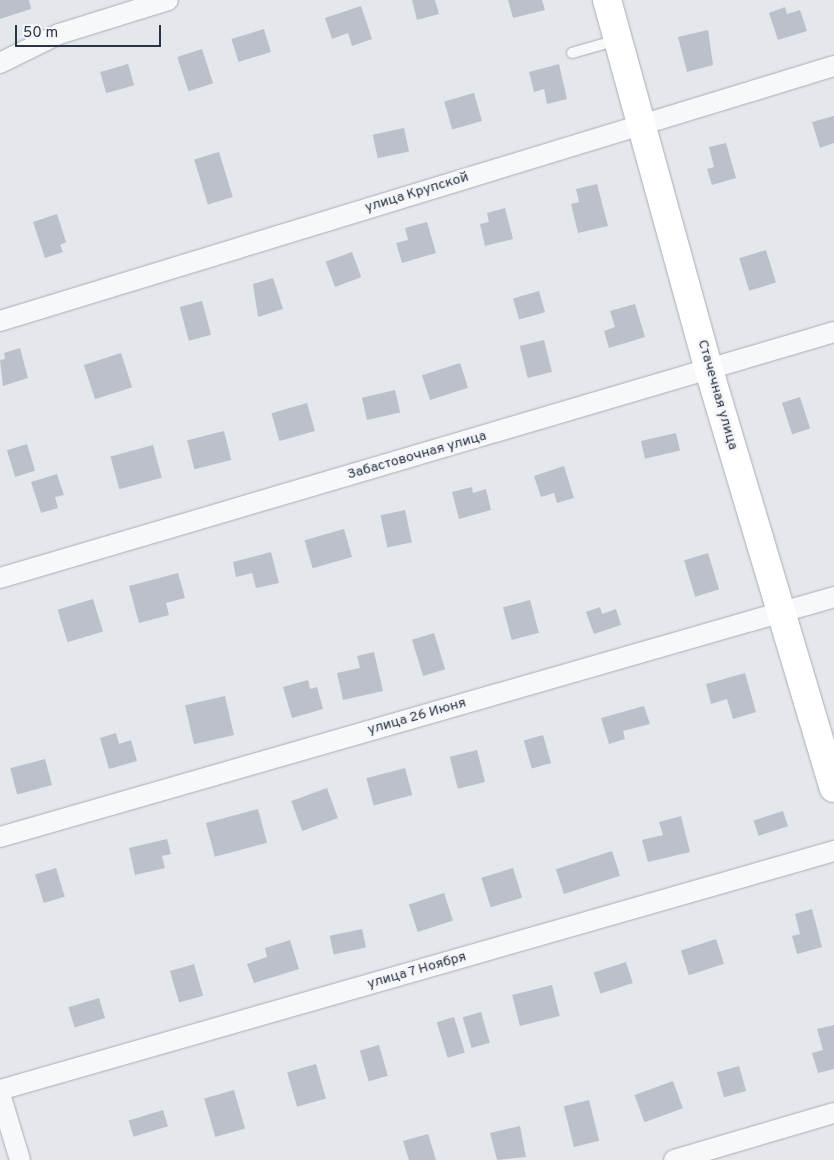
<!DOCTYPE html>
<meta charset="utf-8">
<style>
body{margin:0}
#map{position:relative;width:834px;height:1160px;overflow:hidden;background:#e4e7ec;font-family:Overpass,sans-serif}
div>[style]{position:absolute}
.building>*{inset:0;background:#bbc0ca;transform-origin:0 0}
.roads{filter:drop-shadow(0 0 1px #a9aeb7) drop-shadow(0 0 1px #a9aeb7)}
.lane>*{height:10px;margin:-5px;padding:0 5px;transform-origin:5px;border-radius:5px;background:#f7f8fa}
.street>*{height:20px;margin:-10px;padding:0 10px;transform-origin:10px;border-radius:10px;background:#f7f8fa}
.secondary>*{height:28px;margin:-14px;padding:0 14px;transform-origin:14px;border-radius:14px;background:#fff}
span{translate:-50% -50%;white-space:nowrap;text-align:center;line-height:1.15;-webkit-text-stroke:5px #f4f6f9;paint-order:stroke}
.street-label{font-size:14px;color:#2b3445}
.scale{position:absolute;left:15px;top:25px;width:146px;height:22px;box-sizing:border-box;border:2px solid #2b3445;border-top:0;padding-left:6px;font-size:15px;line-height:18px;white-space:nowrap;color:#2b3445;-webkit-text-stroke:4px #f4f6f9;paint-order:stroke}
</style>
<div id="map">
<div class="building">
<i style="clip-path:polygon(0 0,29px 0,31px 9px,0 19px)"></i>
<i style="clip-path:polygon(412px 0,435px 0,439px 14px,417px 20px)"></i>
<i style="clip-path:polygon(508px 0,542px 0,545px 10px,513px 18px)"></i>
<i style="clip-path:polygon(361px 6px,372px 39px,352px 46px,348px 33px,332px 39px,325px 18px)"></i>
<i style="clip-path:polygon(785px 7px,787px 14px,800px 10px,807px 31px,778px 40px,769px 13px)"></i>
<i style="left:264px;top:29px;width:24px;height:34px;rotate:73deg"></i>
<i style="clip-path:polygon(708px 30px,713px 65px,687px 72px,678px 37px)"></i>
<i style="left:202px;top:49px;width:36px;height:26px;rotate:72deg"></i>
<i style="left:128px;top:64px;width:22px;height:29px;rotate:74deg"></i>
<i style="clip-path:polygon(559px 64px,567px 99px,547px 104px,544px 89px,534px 92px,529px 72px)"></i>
<i style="left:474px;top:93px;width:29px;height:31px;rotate:74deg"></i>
<i style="clip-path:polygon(834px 116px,834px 143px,820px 148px,812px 122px)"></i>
<i style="left:404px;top:128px;width:24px;height:32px;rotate:78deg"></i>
<i style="clip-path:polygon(726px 143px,736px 178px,712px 185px,707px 169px,714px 167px,709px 147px)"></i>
<i style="left:219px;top:152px;width:47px;height:26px;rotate:73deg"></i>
<i style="clip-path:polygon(597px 184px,608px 226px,578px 233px,571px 204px,579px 202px,576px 189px)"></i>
<i style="clip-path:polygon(505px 208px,513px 239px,485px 246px,480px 224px,489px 222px,487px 213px)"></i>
<i style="clip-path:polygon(57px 214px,66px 242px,60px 245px,63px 252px,45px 258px,33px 222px)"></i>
<i style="clip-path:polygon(427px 222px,436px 253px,402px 263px,396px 243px,408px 240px,405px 228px)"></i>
<i style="left:766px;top:250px;width:34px;height:28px;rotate:73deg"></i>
<i style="left:352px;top:252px;width:27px;height:28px;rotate:70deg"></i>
<i style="clip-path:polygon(273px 278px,283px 309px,258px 317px,253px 284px)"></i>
<i style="left:539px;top:291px;width:22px;height:27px;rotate:74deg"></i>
<i style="left:202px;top:301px;width:35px;height:23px;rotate:75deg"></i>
<i style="clip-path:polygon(635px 304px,645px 337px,609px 348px,604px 331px,615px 327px,610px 311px)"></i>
<i style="left:544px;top:340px;width:33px;height:25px;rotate:76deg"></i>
<i style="clip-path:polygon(20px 348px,28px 378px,3px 386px,0 360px,5px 359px,4px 353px)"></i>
<i style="left:121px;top:353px;width:36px;height:39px;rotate:72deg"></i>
<i style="left:460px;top:363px;width:26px;height:40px;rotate:72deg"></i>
<i style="left:395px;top:390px;width:23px;height:34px;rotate:77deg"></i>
<i style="left:800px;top:397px;width:33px;height:19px;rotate:72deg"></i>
<i style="left:307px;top:403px;width:29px;height:37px;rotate:74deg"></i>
<i style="left:224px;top:431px;width:30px;height:38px;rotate:76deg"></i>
<i style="left:676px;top:433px;width:18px;height:36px;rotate:77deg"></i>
<i style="left:27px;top:444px;width:28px;height:21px;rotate:73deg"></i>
<i style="left:153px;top:445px;width:34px;height:44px;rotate:75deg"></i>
<i style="clip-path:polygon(564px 466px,574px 498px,557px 503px,554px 493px,541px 497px,534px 476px)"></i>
<i style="clip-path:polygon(57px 474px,64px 495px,55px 497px,58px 508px,41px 513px,31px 482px)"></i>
<i style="clip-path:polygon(472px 487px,473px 493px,486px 489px,491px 510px,459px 519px,452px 492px)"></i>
<i style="left:405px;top:510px;width:33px;height:25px;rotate:78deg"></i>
<i style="left:344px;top:529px;width:29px;height:41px;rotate:74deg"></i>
<i style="clip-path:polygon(271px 552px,279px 583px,256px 588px,252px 573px,236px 577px,233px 562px)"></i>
<i style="left:708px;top:553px;width:38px;height:25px;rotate:73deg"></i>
<i style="clip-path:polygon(178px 573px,185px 598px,166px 603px,169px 615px,139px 623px,129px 586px)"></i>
<i style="left:93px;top:599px;width:34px;height:37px;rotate:73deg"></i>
<i style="left:530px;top:600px;width:34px;height:28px;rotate:75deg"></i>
<i style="clip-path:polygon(600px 607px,602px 614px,616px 609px,621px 625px,594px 634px,586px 612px)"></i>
<i style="left:434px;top:633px;width:38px;height:23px;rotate:73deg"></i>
<i style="clip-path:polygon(374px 652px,383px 691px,343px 700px,337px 673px,360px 668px,357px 656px)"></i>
<i style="clip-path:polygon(745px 673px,756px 712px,733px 719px,727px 699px,711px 704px,706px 684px)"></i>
<i style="clip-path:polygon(308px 680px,310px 689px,317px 687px,323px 709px,292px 718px,283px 687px)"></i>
<i style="left:225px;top:696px;width:40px;height:41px;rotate:77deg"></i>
<i style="clip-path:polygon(644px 706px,650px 724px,623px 731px,625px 739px,609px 744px,601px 718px)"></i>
<i style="clip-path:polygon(116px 733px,119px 744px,131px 740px,137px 761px,109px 769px,100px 738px)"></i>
<i style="left:543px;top:735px;width:29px;height:20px;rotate:74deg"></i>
<i style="left:477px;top:750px;width:33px;height:28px;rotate:76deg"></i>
<i style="left:45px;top:759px;width:27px;height:36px;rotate:75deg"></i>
<i style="left:405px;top:768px;width:28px;height:40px;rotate:75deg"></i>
<i style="left:327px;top:788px;width:32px;height:38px;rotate:70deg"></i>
<i style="left:258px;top:809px;width:35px;height:54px;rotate:75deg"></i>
<i style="left:783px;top:811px;width:16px;height:31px;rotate:72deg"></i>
<i style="clip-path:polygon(681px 816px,690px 852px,648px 862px,642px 840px,663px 835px,659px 822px)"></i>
<i style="clip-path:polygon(167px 839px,171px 854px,162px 856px,165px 868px,135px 875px,129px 848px)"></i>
<i style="left:612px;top:851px;width:26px;height:59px;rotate:72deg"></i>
<i style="left:56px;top:868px;width:30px;height:22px;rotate:73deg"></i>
<i style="left:513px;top:868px;width:31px;height:33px;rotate:73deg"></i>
<i style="left:444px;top:893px;width:29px;height:37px;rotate:72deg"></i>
<i style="clip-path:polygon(812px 909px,822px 947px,797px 954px,792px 936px,800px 934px,795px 914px)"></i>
<i style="left:362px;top:929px;width:19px;height:33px;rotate:78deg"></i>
<i style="left:716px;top:939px;width:26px;height:37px;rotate:72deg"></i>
<i style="clip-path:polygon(290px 940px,299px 969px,254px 983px,247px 964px,267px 957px,265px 948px)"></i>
<i style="left:626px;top:962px;width:22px;height:34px;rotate:72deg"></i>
<i style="left:194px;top:964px;width:33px;height:25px;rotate:74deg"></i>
<i style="left:552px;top:985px;width:32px;height:41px;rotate:76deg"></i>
<i style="left:99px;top:998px;width:21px;height:32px;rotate:73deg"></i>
<i style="left:481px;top:1012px;width:32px;height:19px;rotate:74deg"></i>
<i style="left:454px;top:1017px;width:37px;height:18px;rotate:73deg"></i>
<i style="clip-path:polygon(834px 1025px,834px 1069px,818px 1073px,812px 1053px,823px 1050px,817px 1029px)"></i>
<i style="left:379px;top:1045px;width:32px;height:20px;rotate:74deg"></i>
<i style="left:316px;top:1064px;width:36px;height:30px;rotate:74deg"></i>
<i style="left:739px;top:1066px;width:26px;height:23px;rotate:74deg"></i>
<i style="left:673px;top:1081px;width:29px;height:41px;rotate:70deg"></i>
<i style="left:234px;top:1090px;width:40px;height:31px;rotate:74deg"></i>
<i style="left:589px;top:1100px;width:42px;height:26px;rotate:76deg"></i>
<i style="left:163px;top:1110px;width:17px;height:36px;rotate:73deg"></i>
<i style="clip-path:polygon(520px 1126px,526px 1157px,497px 1160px,490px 1133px)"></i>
<i style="clip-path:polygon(428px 1134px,436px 1160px,409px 1160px,403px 1141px)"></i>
</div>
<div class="roads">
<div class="lane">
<i style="left:572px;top:53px;width:47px;rotate:-16.1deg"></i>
</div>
<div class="street">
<i style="left:0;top:63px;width:66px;rotate:-26.2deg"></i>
<i style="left:59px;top:34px;width:114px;rotate:-17.3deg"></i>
<i style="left:0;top:321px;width:872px;rotate:-17deg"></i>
<i style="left:0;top:578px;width:870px;rotate:-16.43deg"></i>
<i style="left:0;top:837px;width:868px;rotate:-16.05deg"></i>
<i style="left:0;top:1090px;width:868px;rotate:-15.99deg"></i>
<i style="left:0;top:1094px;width:69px;rotate:73.1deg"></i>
<i style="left:674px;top:1160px;width:167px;rotate:-16.4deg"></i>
</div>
<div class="secondary">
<i style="left:607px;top:0;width:384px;rotate:74.6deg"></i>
<i style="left:709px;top:370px;width:436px;rotate:73.4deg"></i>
</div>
</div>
<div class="street-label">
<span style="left:417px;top:193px;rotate:-17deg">улица Крупской</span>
<span style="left:717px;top:395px;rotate:74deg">Стачечная улица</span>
<span style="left:417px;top:456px;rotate:-16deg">Забастовочная улица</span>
<span style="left:417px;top:717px;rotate:-16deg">улица 26 Июня</span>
<span style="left:417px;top:971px;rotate:-16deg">улица 7 Ноября</span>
</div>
<div class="scale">50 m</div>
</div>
